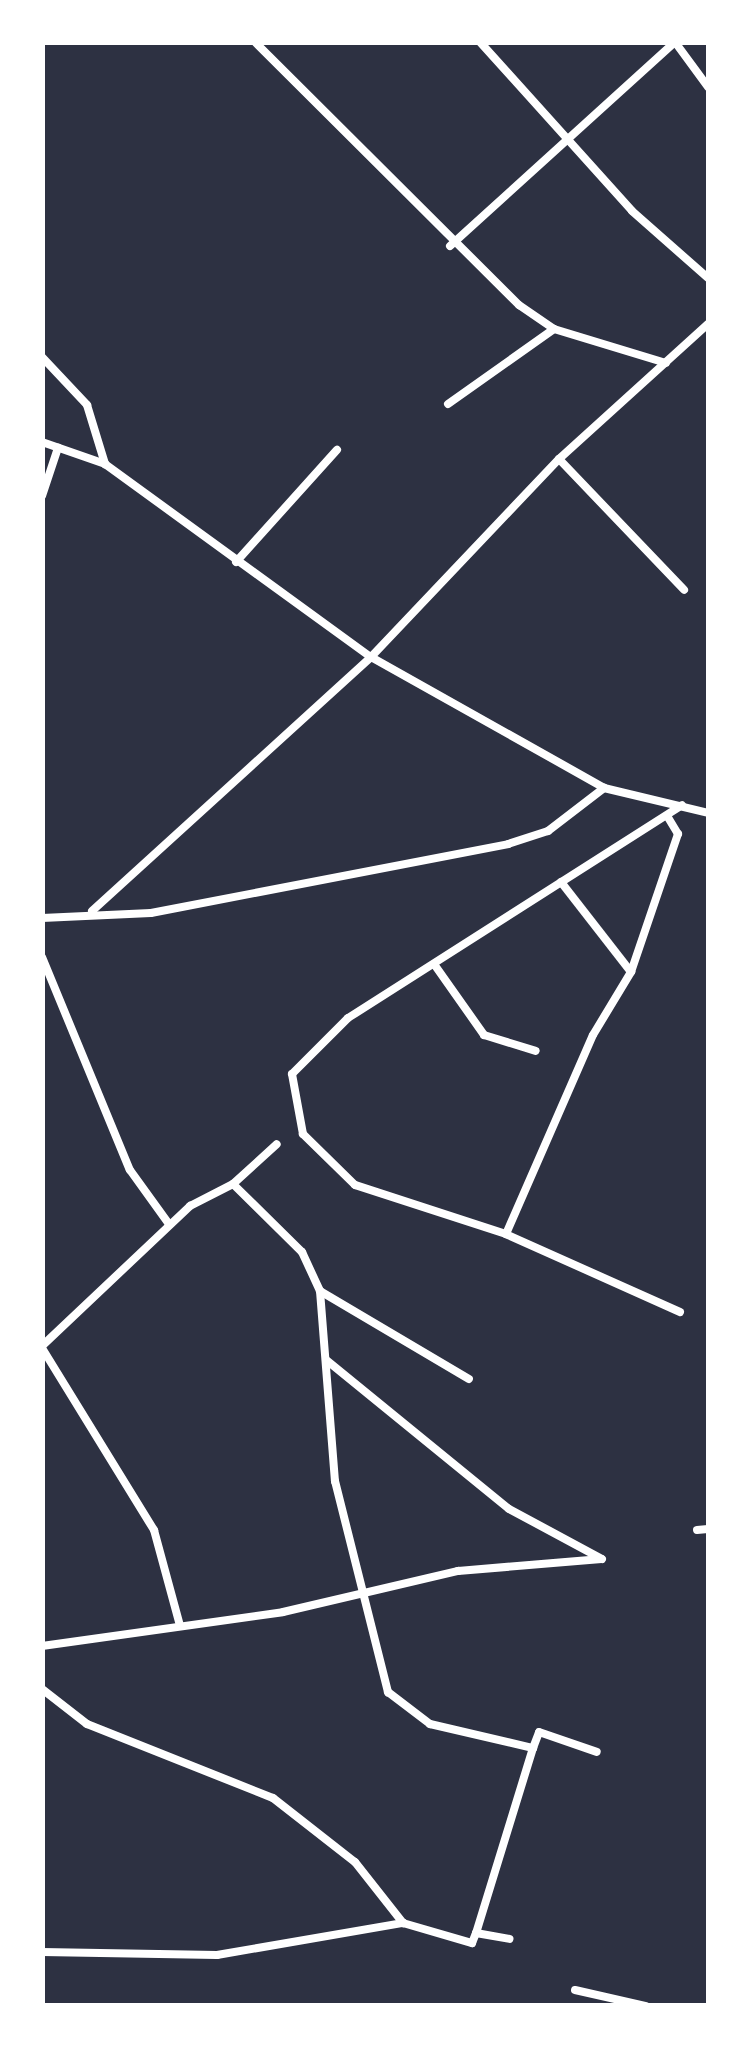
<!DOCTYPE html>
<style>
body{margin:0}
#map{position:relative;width:751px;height:2048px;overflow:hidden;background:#2d3142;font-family:Helvetica,sans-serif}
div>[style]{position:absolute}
.minor>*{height:8px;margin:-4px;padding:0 4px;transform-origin:4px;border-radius:4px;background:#fff}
span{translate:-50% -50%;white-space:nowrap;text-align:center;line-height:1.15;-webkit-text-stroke:10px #fff;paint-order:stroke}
.frame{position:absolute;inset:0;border:45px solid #fff;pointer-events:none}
</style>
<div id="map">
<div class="minor">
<i style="left:255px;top:42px;width:373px;rotate:44.9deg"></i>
<i style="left:519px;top:305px;width:42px;rotate:34.4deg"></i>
<i style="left:554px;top:329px;width:117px;rotate:16.9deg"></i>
<i style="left:480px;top:42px;width:227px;rotate:48deg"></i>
<i style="left:632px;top:211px;width:101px;rotate:41.4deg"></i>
<i style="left:675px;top:42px;width:56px;rotate:53.7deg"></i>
<i style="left:450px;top:246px;width:304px;rotate:-42.2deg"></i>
<i style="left:42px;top:357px;width:66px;rotate:46.8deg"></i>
<i style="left:87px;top:405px;width:62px;rotate:73deg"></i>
<i style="left:105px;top:464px;width:329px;rotate:36deg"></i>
<i style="left:371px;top:657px;width:267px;rotate:29.3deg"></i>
<i style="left:604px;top:788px;width:107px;rotate:13.5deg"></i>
<i style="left:448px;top:404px;width:130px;rotate:-35.3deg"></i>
<i style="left:42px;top:442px;width:67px;rotate:19.2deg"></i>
<i style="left:559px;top:459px;width:181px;rotate:46.3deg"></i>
<i style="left:42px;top:496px;width:51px;rotate:-71.6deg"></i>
<i style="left:236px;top:562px;width:151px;rotate:-48deg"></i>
<i style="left:561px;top:882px;width:114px;rotate:52.1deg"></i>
<i style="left:92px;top:911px;width:377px;rotate:-42.3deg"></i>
<i style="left:371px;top:657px;width:273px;rotate:-46.5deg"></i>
<i style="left:559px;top:459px;width:201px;rotate:-42.2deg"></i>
<i style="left:42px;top:918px;width:109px;rotate:-2.6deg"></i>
<i style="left:151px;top:913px;width:364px;rotate:-10.9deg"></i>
<i style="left:508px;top:844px;width:42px;rotate:-18deg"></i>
<i style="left:548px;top:831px;width:71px;rotate:-37.5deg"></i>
<i style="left:42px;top:957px;width:230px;rotate:67.6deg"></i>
<i style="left:130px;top:1170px;width:67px;rotate:54.2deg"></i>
<i style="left:434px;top:964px;width:87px;rotate:54.8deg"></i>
<i style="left:484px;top:1035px;width:54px;rotate:17.1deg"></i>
<i style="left:233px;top:1184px;width:97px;rotate:44.6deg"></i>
<i style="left:302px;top:1252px;width:43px;rotate:65.2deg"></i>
<i style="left:320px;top:1291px;width:191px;rotate:85.5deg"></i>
<i style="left:335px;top:1481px;width:218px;rotate:75.9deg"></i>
<i style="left:388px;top:1692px;width:53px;rotate:37.3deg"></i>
<i style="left:430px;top:1724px;width:106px;rotate:13.1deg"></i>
<i style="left:533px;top:1748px;width:194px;rotate:107.1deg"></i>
<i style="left:506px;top:1234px;width:217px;rotate:-66.4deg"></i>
<i style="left:593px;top:1035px;width:74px;rotate:-58.9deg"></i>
<i style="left:631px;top:972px;width:146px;rotate:-71.2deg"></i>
<i style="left:678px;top:834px;width:21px;rotate:-121deg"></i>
<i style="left:320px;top:1291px;width:173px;rotate:30.6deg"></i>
<i style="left:680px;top:1312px;width:191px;rotate:-155.9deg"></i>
<i style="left:506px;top:1234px;width:159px;rotate:-162deg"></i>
<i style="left:355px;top:1185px;width:73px;rotate:-135.6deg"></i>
<i style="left:303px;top:1134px;width:61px;rotate:-100.4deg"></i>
<i style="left:292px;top:1074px;width:79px;rotate:-45deg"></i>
<i style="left:348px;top:1018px;width:396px;rotate:-32.5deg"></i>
<i style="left:42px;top:1346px;width:204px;rotate:-43.4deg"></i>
<i style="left:190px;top:1206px;width:48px;rotate:-27.1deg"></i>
<i style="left:233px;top:1184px;width:59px;rotate:-42.3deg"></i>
<i style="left:42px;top:1348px;width:214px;rotate:58.4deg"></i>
<i style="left:154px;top:1530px;width:99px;rotate:74.8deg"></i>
<i style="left:697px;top:1530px;width:11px;rotate:-5deg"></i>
<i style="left:42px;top:1646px;width:243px;rotate:-8deg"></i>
<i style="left:283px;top:1612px;width:180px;rotate:-13.2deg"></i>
<i style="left:458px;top:1571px;width:144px;rotate:-4.8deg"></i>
<i style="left:602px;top:1559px;width:106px;rotate:-151.7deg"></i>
<i style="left:509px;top:1509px;width:236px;rotate:-140.8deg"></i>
<i style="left:42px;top:1689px;width:57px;rotate:37.9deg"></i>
<i style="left:87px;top:1724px;width:200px;rotate:21.7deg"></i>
<i style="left:273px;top:1798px;width:104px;rotate:38deg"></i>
<i style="left:355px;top:1862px;width:78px;rotate:51.8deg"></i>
<i style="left:533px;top:1748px;width:17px;rotate:-69deg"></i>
<i style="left:539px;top:1732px;width:61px;rotate:19deg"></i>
<i style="left:42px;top:1952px;width:175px;rotate:1deg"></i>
<i style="left:217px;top:1955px;width:189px;rotate:-9.8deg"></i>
<i style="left:403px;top:1923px;width:72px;rotate:16.2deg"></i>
<i style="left:472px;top:1943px;width:11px;rotate:-68deg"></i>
<i style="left:476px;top:1933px;width:34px;rotate:10deg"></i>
<i style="left:575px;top:1990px;width:73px;rotate:12.7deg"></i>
</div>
<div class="frame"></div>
</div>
